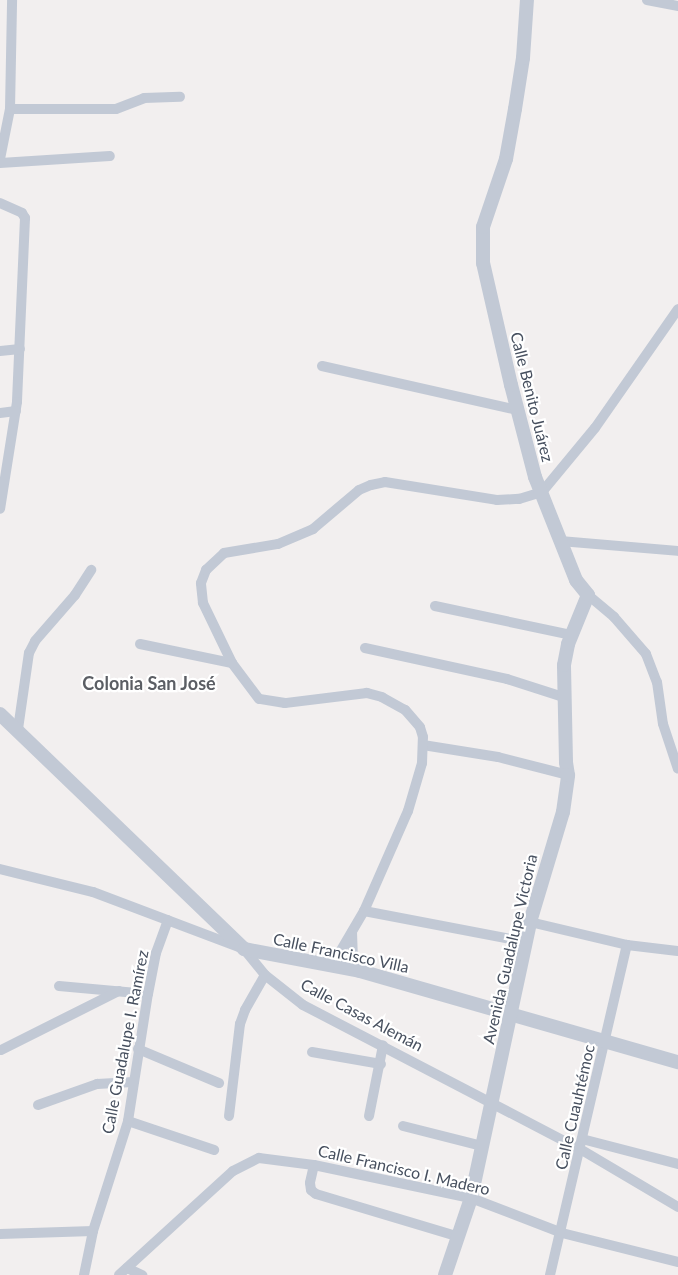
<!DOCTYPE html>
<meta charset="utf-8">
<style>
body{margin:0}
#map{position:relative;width:678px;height:1275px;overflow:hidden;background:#f2efef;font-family:Lato,sans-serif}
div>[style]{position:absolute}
.minor>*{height:10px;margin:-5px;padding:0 5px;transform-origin:5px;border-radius:5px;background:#c2c9d5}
.tertiary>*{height:14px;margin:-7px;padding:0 7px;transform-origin:7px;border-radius:7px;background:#c2c9d5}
span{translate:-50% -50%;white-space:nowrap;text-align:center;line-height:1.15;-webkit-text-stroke:4.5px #fff;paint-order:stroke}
.street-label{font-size:16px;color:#464f5e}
.neighbourhood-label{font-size:18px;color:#5b5e64;font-weight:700}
</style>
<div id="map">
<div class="minor">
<i style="left:647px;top:0;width:32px;rotate:11deg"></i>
<i style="left:10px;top:109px;width:106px"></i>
<i style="left:116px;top:109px;width:30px;rotate:-21deg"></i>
<i style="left:144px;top:98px;width:36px;rotate:-2deg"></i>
<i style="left:0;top:159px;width:51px;rotate:-78.7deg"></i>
<i style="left:10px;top:109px;width:109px;rotate:-88.9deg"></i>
<i style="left:0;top:163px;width:110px;rotate:-3.6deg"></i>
<i style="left:0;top:203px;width:24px;rotate:24deg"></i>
<i style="left:22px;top:213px;width:6px;rotate:59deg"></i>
<i style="left:25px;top:218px;width:184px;rotate:92.5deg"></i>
<i style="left:17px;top:402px;width:108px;rotate:99deg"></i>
<i style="left:0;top:351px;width:20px;rotate:-6deg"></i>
<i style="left:322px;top:366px;width:200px;rotate:12.7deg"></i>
<i style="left:0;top:413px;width:16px;rotate:-7deg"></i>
<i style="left:560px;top:541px;width:118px;rotate:4.8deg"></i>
<i style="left:588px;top:595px;width:34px;rotate:40deg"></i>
<i style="left:614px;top:617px;width:49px;rotate:49.1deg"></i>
<i style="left:646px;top:654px;width:30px;rotate:69deg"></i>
<i style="left:657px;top:682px;width:42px;rotate:81.9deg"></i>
<i style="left:663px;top:724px;width:47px;rotate:71.6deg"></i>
<i style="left:435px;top:606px;width:140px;rotate:12deg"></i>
<i style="left:140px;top:644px;width:94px;rotate:11.7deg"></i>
<i style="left:365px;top:648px;width:145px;rotate:12.3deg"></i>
<i style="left:507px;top:679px;width:59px;rotate:17.8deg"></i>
<i style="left:18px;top:729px;width:77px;rotate:-81.8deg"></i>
<i style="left:29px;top:653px;width:13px;rotate:-63deg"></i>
<i style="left:35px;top:641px;width:61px;rotate:-49deg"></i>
<i style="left:75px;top:595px;width:30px;rotate:-57deg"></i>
<i style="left:423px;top:745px;width:76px;rotate:9.1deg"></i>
<i style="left:498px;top:757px;width:72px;rotate:14.4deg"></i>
<i style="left:0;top:869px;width:96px;rotate:13.9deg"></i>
<i style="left:93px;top:892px;width:161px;rotate:20.7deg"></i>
<i style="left:244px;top:949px;width:33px;rotate:51deg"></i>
<i style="left:265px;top:975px;width:48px;rotate:38.3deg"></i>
<i style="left:303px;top:1005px;width:312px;rotate:27.5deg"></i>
<i style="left:580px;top:1149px;width:114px;rotate:30.6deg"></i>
<i style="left:364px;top:911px;width:165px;rotate:10.8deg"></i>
<i style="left:530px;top:922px;width:100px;rotate:13.3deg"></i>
<i style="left:627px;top:945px;width:51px;rotate:6.7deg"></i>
<i style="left:352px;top:932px;width:32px;rotate:88deg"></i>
<i style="left:353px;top:964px;width:10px;rotate:45deg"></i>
<i style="left:329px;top:964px;width:11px;rotate:-41deg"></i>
<i style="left:337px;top:957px;width:53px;rotate:-59.6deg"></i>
<i style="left:364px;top:911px;width:109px;rotate:-66.3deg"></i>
<i style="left:408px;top:811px;width:50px;rotate:-73.7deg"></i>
<i style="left:422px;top:763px;width:26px;rotate:-88deg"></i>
<i style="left:423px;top:737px;width:10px;rotate:-107deg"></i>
<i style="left:420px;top:727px;width:23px;rotate:-131deg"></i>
<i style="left:405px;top:710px;width:26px;rotate:-151deg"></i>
<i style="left:382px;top:697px;width:16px;rotate:-165deg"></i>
<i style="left:367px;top:693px;width:83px;rotate:173deg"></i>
<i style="left:285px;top:703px;width:26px;rotate:-171deg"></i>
<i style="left:259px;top:699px;width:45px;rotate:-126.9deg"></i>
<i style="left:232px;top:663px;width:67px;rotate:-115.8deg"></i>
<i style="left:203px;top:603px;width:20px;rotate:-96deg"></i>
<i style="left:201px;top:583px;width:14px;rotate:-69deg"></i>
<i style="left:206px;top:570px;width:25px;rotate:-43deg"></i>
<i style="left:224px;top:553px;width:55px;rotate:-9.5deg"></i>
<i style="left:278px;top:544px;width:38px;rotate:-23deg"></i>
<i style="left:313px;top:529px;width:60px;rotate:-40.3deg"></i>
<i style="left:359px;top:490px;width:13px;rotate:-23deg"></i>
<i style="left:371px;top:485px;width:14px;rotate:-12deg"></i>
<i style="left:385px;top:482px;width:113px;rotate:9.1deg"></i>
<i style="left:497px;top:500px;width:22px;rotate:-3deg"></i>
<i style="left:519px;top:499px;width:24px;rotate:-17deg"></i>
<i style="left:542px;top:492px;width:83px;rotate:-50.4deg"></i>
<i style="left:595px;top:428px;width:145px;rotate:-55.1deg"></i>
<i style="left:59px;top:986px;width:89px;rotate:5.1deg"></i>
<i style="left:138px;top:1049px;width:88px;rotate:22.8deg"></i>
<i style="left:1px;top:1050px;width:132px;rotate:-26.6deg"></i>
<i style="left:312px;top:1052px;width:70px;rotate:9.9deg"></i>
<i style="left:38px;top:1105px;width:63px;rotate:-19.6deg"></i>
<i style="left:97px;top:1084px;width:36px;rotate:-3deg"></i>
<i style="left:229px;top:1116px;width:93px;rotate:-83.2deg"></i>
<i style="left:240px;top:1024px;width:15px;rotate:-70deg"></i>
<i style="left:245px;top:1010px;width:40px;rotate:-60.3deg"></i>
<i style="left:369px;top:1116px;width:72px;rotate:-78.8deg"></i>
<i style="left:128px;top:1121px;width:91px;rotate:18.6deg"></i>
<i style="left:403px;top:1126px;width:81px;rotate:14.2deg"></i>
<i style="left:582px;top:1139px;width:99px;rotate:14.6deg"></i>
<i style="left:314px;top:1165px;width:18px;rotate:103deg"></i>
<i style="left:310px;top:1183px;width:7px;rotate:82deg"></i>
<i style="left:311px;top:1190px;width:6px;rotate:39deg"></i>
<i style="left:316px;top:1194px;width:149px;rotate:16.7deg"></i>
<i style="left:0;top:1234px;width:93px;rotate:-1.8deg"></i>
<i style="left:127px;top:1268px;width:17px;rotate:25deg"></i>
<i style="left:84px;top:1275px;width:45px;rotate:-78.4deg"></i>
<i style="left:93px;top:1231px;width:115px;rotate:-72.3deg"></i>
<i style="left:128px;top:1121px;width:129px;rotate:-81.1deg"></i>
<i style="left:148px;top:994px;width:42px;rotate:-79deg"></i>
<i style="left:156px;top:953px;width:35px;rotate:-70deg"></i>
<i style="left:119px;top:1275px;width:154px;rotate:-42.4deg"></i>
<i style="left:233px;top:1171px;width:29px;rotate:-27deg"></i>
<i style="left:259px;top:1158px;width:55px;rotate:7.3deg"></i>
<i style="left:314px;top:1165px;width:160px;rotate:11.9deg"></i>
<i style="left:471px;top:1198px;width:97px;rotate:21deg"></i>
<i style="left:562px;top:1233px;width:120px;rotate:14deg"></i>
<i style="left:550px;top:1275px;width:339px;rotate:-76.9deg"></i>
</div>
<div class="tertiary">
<i style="left:0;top:714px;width:339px;rotate:43.9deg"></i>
<i style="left:244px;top:949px;width:118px;rotate:10.7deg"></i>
<i style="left:360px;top:971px;width:331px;rotate:16deg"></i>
<i style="left:445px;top:1275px;width:81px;rotate:-71.3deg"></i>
<i style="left:471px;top:1198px;width:282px;rotate:-77.9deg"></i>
<i style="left:530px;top:922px;width:115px;rotate:-73.3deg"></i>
<i style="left:563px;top:812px;width:37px;rotate:-82deg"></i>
<i style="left:568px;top:775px;width:13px;rotate:-99deg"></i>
<i style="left:566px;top:762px;width:97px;rotate:-91.2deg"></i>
<i style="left:564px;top:665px;width:21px;rotate:-79deg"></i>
<i style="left:568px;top:644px;width:53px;rotate:-67.8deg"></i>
<i style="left:588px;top:595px;width:19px;rotate:-129deg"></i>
<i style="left:576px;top:580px;width:111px;rotate:-111.7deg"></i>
<i style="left:535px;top:477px;width:95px;rotate:-104.6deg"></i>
<i style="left:511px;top:385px;width:125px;rotate:-102.9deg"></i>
<i style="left:483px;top:263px;width:36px;rotate:-90deg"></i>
<i style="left:483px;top:227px;width:72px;rotate:-71.3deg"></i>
<i style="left:506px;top:159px;width:51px;rotate:-79.8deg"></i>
<i style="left:515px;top:109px;width:52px;rotate:-81.1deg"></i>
<i style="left:523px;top:58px;width:58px;rotate:-86.1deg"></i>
</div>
<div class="street-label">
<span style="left:532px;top:397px;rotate:76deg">Calle Benito Juárez</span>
<span style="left:510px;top:949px;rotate:-77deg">Avenida Guadalupe Victoria</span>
<span style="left:341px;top:953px;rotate:12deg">Calle Francisco Villa</span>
<span style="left:362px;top:1015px;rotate:28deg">Calle Casas Alemán</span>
<span style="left:125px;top:1042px;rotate:-79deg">Calle Guadalupe I. Ramírez</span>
<span style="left:575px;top:1107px;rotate:-77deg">Calle Cuauhtémoc</span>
<span style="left:404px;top:1170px;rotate:13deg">Calle Francisco I. Madero</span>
</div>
<div class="neighbourhood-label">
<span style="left:149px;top:683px">Colonia San José</span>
</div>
</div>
